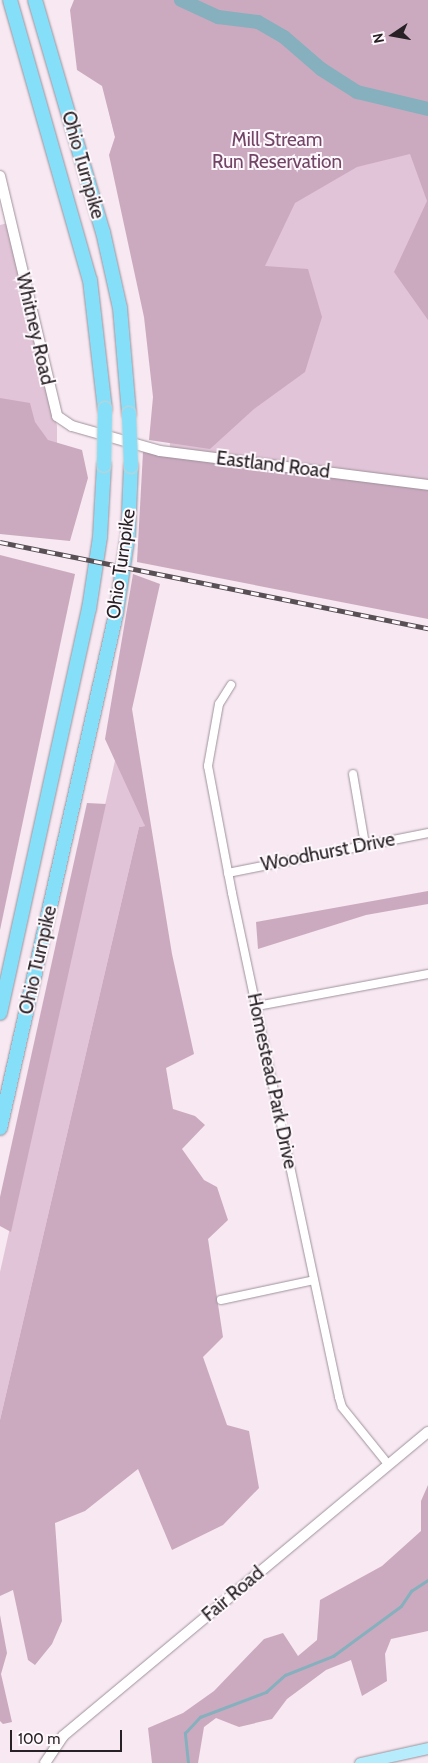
<!DOCTYPE html>
<style>
body{margin:0}
#map{position:relative;width:428px;height:1763px;overflow:hidden;background:#f7e8f2;font-family:Cabin,sans-serif}
div>[style]{position:absolute}
.green>*{inset:0;background:#e1c4d7}
.forest>*{inset:0;background:#cbaac0}
.stream>*{height:2.5px;margin:-1.25px;padding:0 1.25px;transform-origin:1.25px;border-radius:1.25px;background:#86b0bd}
.river>*{height:14px;margin:-7px;padding:0 7px;transform-origin:7px;border-radius:7px;background:#86b0bd}
.roads{filter:drop-shadow(0 0 1px #9f929b) drop-shadow(0 0 1px #9f929b)}
.street>*{height:8px;margin:-4px;padding:0 4px;transform-origin:4px;border-radius:4px;background:#fff}
.secondary>*{height:10px;margin:-5px;padding:0 5px;transform-origin:5px;border-radius:5px;background:#fff}
.primary>*{height:11px;margin:-5.5px;padding:0 5.5px;transform-origin:5.5px;border-radius:5.5px;background:#b6ecfb}
.highway>*{height:14px;margin:-7px;padding:0 7px;transform-origin:7px;border-radius:7px;background:#86dff8}
.rail>*{height:4.5px;margin-top:-2.25px;transform-origin:0;background:repeating-linear-gradient(90deg,#fef8fc 0 8px,#585055 0 16px);box-sizing:border-box;border-block:1px solid #585055}
.bridges{filter:drop-shadow(0 0 1px #cfcecf) drop-shadow(0 0 1px #cfcecf)}
.highway-bridge>*{height:14px;margin:-7px;padding:0 7px;transform-origin:7px;border-radius:7px;background:#86dff8}
span{translate:-50% -50%;white-space:nowrap;text-align:center;line-height:1.15;-webkit-text-stroke:4px #fef8fc;paint-order:stroke}
.park-label{font-size:19px;color:#724465}
.street-label{font-size:19px;color:#272125}
.north{position:absolute;left:368px;top:10px;width:50px;height:50px;-webkit-text-stroke:4px #fef8fc;paint-order:stroke;rotate:258deg;font-size:14px;font-weight:700;line-height:20px;text-align:center;color:#272125}
.north::after{content:'';display:block;margin:auto;width:18px;height:22px;background:#272125;clip-path:polygon(50% 0,100% 100%,50% 72%,0 100%)}
.scale{position:absolute;left:10px;top:1730px;width:112px;height:22px;box-sizing:border-box;border:2px solid #272125;border-top:0;padding-left:6px;font-size:15px;line-height:18px;white-space:nowrap;color:#272125;-webkit-text-stroke:4px #fef8fc;paint-order:stroke}
</style>
<div id="map">
<div class="green">
<i style="clip-path:polygon(428px 0,428px 614px,170px 450px,169px 398px,116px 141px,92px 42px)"></i>
<i style="clip-path:polygon(12px 222px,57px 426px,57px 451px,0 525px,0 225px)"></i>
<i style="clip-path:polygon(123px 725px,145px 826px,139px 827px,0 1420px,0 1272px)"></i>
</div>
<div class="forest">
<i style="clip-path:polygon(74px 0,428px 0,428px 320px,394px 272px,427px 201px,410px 154px,357px 167px,295px 203px,265px 266px,308px 269px,322px 317px,305px 372px,254px 409px,210px 449px,149px 440px,153px 397px,144px 317px,109px 155px,115px 137px,102px 86px,77px 70px,70px 10px)"></i>
<i style="clip-path:polygon(0 398px,30px 403px,35px 422px,48px 440px,82px 450px,88px 478px,70px 541px,0 534px)"></i>
<i style="clip-path:polygon(143px 452px,428px 490px,428px 619px,137px 562px)"></i>
<i style="clip-path:polygon(0 555px,75px 574px,0 930px)"></i>
<i style="clip-path:polygon(133px 574px,160px 584px,132px 709px,172px 954px,194px 1054px,166px 1068px,173px 1109px,195px 1116px,205px 1125px,182px 1149px,204px 1180px,217px 1187px,228px 1220px,208px 1239px,223px 1337px,203px 1357px,227px 1425px,249px 1431px,259px 1488px,223px 1525px,172px 1550px,138px 1469px,85px 1511px,55px 1523px,62px 1621px,52px 1644px,35px 1665px,28px 1660px,13px 1590px,0 1596px,0 1420px,139px 827px,145px 826px,105px 739px)"></i>
<i style="clip-path:polygon(87px 803px,106px 804px,11px 1232px,0 1226px,0 1197px)"></i>
<i style="clip-path:polygon(428px 891px,428px 904px,366px 915px,258px 949px,256px 922px)"></i>
<i style="clip-path:polygon(428px 1485px,428px 1631px,391px 1639px,385px 1654px,387px 1681px,362px 1696px,351px 1660px,326px 1670px,287px 1699px,272px 1719px,239px 1727px,216px 1718px,204px 1727px,198px 1763px,152px 1763px,148px 1728px,183px 1713px,214px 1691px,264px 1639px,283px 1633px,298px 1656px,317px 1640px,320px 1600px,382px 1566px,421px 1531px,421px 1501px)"></i>
<i style="clip-path:polygon(0 1615px,7px 1653px,1px 1674px,12px 1722px,3px 1724px,0 1721px)"></i>
</div>
<div class="stream">
<i style="left:188px;top:1763px;width:30px;rotate:-96deg"></i>
<i style="left:185px;top:1733px;width:22px;rotate:-47deg"></i>
<i style="left:200px;top:1717px;width:71px;rotate:-20.7deg"></i>
<i style="left:266px;top:1692px;width:25px;rotate:-42deg"></i>
<i style="left:285px;top:1675px;width:52px;rotate:-21.6deg"></i>
<i style="left:333px;top:1656px;width:84px;rotate:-36.3deg"></i>
<i style="left:401px;top:1606px;width:18px;rotate:-56deg"></i>
<i style="left:411px;top:1591px;width:20px;rotate:-33deg"></i>
</div>
<div class="river">
<i style="left:181px;top:0;width:41px;rotate:24.7deg"></i>
<i style="left:218px;top:17px;width:40px;rotate:7.1deg"></i>
<i style="left:258px;top:22px;width:30px;rotate:30deg"></i>
<i style="left:284px;top:37px;width:49px;rotate:40.9deg"></i>
<i style="left:321px;top:69px;width:43px;rotate:32.6deg"></i>
<i style="left:357px;top:92px;width:73px;rotate:13.5deg"></i>
</div>
<div class="roads">
<div class="street">
<i style="left:231px;top:685px;width:22px;rotate:122deg"></i>
<i style="left:219px;top:704px;width:63px;rotate:100.1deg"></i>
<i style="left:208px;top:766px;width:129px;rotate:79.3deg"></i>
<i style="left:232px;top:893px;width:515px;rotate:78.01deg"></i>
<i style="left:339px;top:1397px;width:10px;rotate:73deg"></i>
<i style="left:342px;top:1407px;width:73px;rotate:51.1deg"></i>
<i style="left:353px;top:774px;width:71px;rotate:80.3deg"></i>
<i style="left:228px;top:873px;width:204px;rotate:-11.3deg"></i>
<i style="left:257px;top:1006px;width:174px;rotate:-10.6deg"></i>
<i style="left:221px;top:1300px;width:95px;rotate:-12.1deg"></i>
</div>
<div class="secondary">
<i style="left:0;top:176px;width:247px;rotate:76.6deg"></i>
<i style="left:57px;top:416px;width:18px;rotate:34deg"></i>
<i style="left:72px;top:426px;width:91px;rotate:15.9deg"></i>
<i style="left:160px;top:451px;width:270px;rotate:7.2deg"></i>
<i style="left:45px;top:1763px;width:32px;rotate:-56deg"></i>
<i style="left:63px;top:1736px;width:475px;rotate:-39.8deg"></i>
</div>
<div class="primary">
<i style="left:360px;top:1763px;width:70px;rotate:-12.4deg"></i>
</div>
<div class="highway">
<i style="left:10px;top:0;width:291px;rotate:74.1deg"></i>
<i style="left:90px;top:280px;width:130px;rotate:83.4deg"></i>
<i style="left:35px;top:0;width:242px;rotate:73.7deg"></i>
<i style="left:103px;top:232px;width:78px;rotate:77.4deg"></i>
<i style="left:120px;top:308px;width:106px;rotate:85.1deg"></i>
<i style="left:0;top:1013px;width:414px;rotate:-77.6deg"></i>
<i style="left:89px;top:609px;width:73px;rotate:-81.3deg"></i>
<i style="left:100px;top:537px;width:72px;rotate:-86.8deg"></i>
<i style="left:0;top:1128px;width:527px;rotate:-77.28deg"></i>
<i style="left:116px;top:614px;width:80px;rotate:-81.4deg"></i>
<i style="left:128px;top:535px;width:69px;rotate:-87.5deg"></i>
</div>
</div>
<div class="rail">
<i style="left:0;top:542px;width:437px;rotate:11.4deg"></i>
</div>
<div class="bridges">
<div class="highway-bridge">
<i style="left:129px;top:414px;width:52px;rotate:87.8deg"></i>
<i style="left:104px;top:465px;width:56px;rotate:-89deg"></i>
</div>
</div>
<div class="park-label">
<span style="left:277px;top:151px">Mill Stream<br>Run Reservation</span>
</div>
<div class="street-label">
<span style="left:83px;top:165px;rotate:74deg">Ohio Turnpike</span>
<span style="left:35px;top:329px;rotate:77deg">Whitney Road</span>
<span style="left:273px;top:465px;rotate:7deg">Eastland Road</span>
<span style="left:121px;top:564px;rotate:-82deg">Ohio Turnpike</span>
<span style="left:328px;top:852px;rotate:-11deg">Woodhurst Drive</span>
<span style="left:38px;top:960px;rotate:-77deg">Ohio Turnpike</span>
<span style="left:272px;top:1081px;rotate:78deg">Homestead Park Drive</span>
<span style="left:233px;top:1594px;rotate:-40deg">Fair Road</span>
</div>
<div class="north">N</div>
<div class="scale">100 m</div>
</div>
